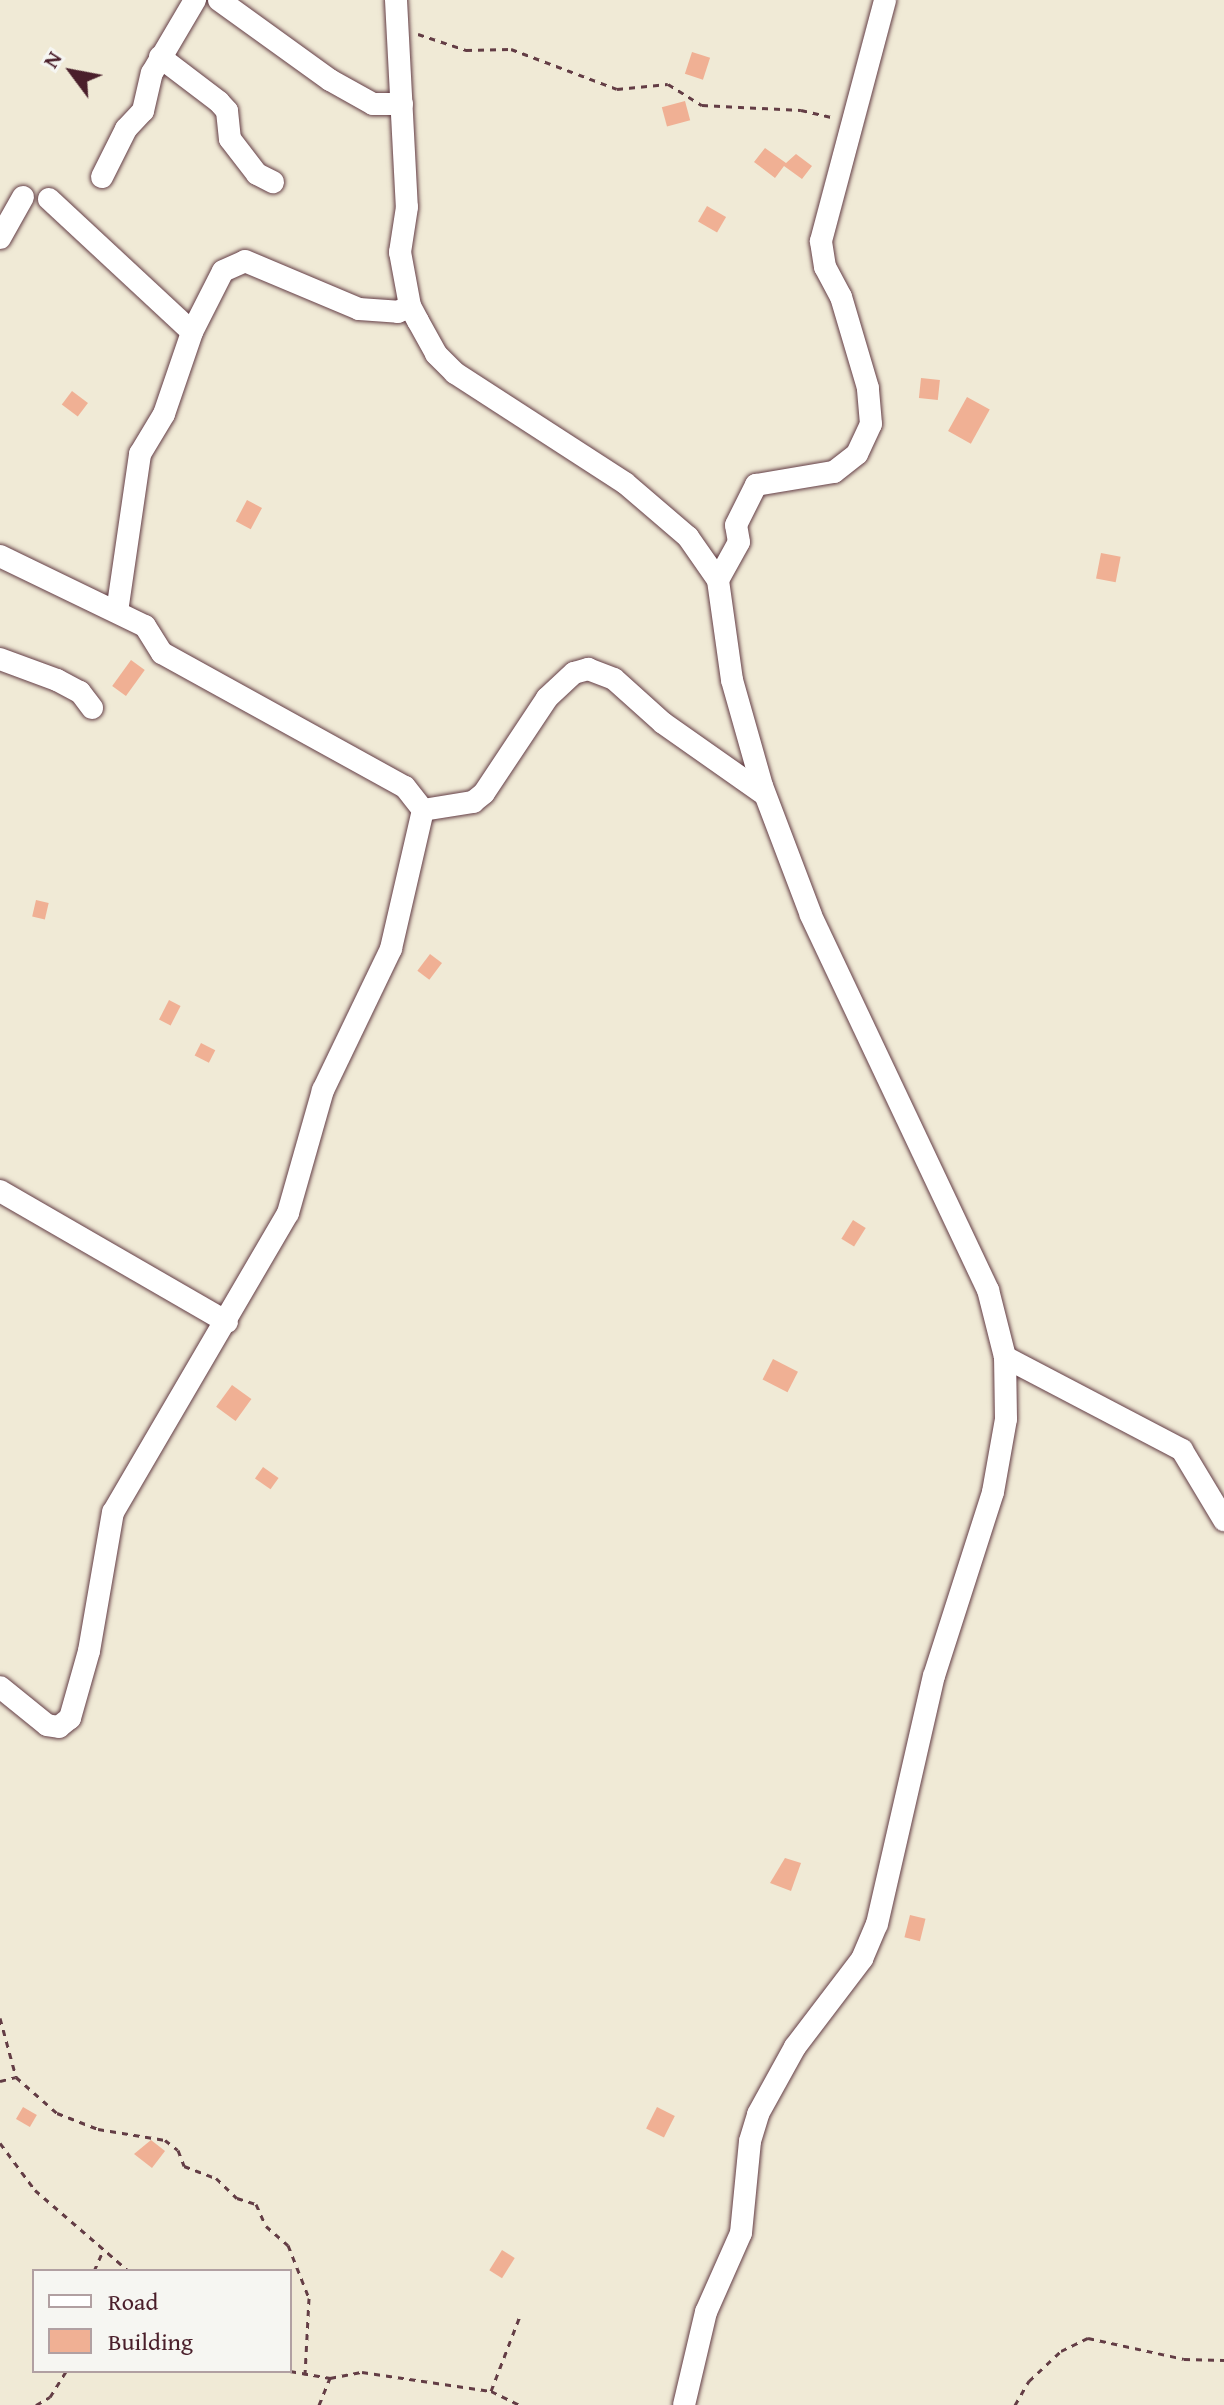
<!DOCTYPE html>
<style>
body{margin:0}
#map{position:relative;width:1224px;height:2405px;overflow:hidden;background:#f0ead6;font-family:"Gentium Book Plus",serif}
div>[style]{position:absolute}
.building>*{inset:0;background:#f0b094;transform-origin:0 0}
.path>*{height:3px;margin-top:-1.5px;transform-origin:0;background:repeating-linear-gradient(90deg,#633d45 0 6px,transparent 0 12px)}
.roads{filter:drop-shadow(0 0 2px #633d45) drop-shadow(0 0 2px #633d45)}
.minor>*{height:22px;margin:-11px;padding:0 11px;transform-origin:11px;border-radius:11px;background:#fff}
span{translate:-50% -50%;white-space:nowrap;text-align:center;line-height:1.15;-webkit-text-stroke:7px #f6f6f2;paint-order:stroke}
.legend{position:absolute;left:32px;top:2269px;width:260px;height:104px;box-sizing:border-box;background:#f6f6f2;border:2px solid #b1a0a2;margin:0;padding:10px 14px;list-style:none;font-size:24px;color:#4a1f2b}
.legend li{display:flex;align-items:center;gap:16px;height:40px}
.legend b{width:40px;border:2px solid #b1a0a2}
.north{position:absolute;left:32px;top:32px;width:80px;height:80px;-webkit-text-stroke:6px #f6f6f2;paint-order:stroke;rotate:302deg;font-size:22px;font-weight:700;line-height:32px;text-align:center;color:#4a1f2b}
.north::after{content:'';display:block;margin:auto;width:28px;height:36px;background:#4a1f2b;clip-path:polygon(50% 0,100% 100%,50% 72%,0 100%)}
</style>
<div id="map">
<div class="building">
<i style="left:692px;top:52px;width:19px;height:23px;rotate:18deg"></i>
<i style="left:685px;top:101px;width:20px;height:24px;rotate:75deg"></i>
<i style="clip-path:polygon(765px 148px,786px 163px,796px 154px,812px 166px,802px 179px,784px 166px,775px 178px,754px 162px)"></i>
<i style="left:707px;top:206px;width:22px;height:18px;rotate:30deg"></i>
<i style="left:921px;top:378px;width:19px;height:20px;rotate:6deg"></i>
<i style="left:72px;top:391px;width:20px;height:17px;rotate:37deg"></i>
<i style="left:967px;top:397px;width:26px;height:39px;rotate:29deg"></i>
<i style="left:247px;top:500px;width:17px;height:24px;rotate:28deg"></i>
<i style="left:1101px;top:553px;width:20px;height:26px;rotate:11deg"></i>
<i style="left:131px;top:660px;width:17px;height:32px;rotate:36deg"></i>
<i style="left:36px;top:900px;width:13px;height:17px;rotate:13deg"></i>
<i style="left:430px;top:954px;width:15px;height:21px;rotate:37deg"></i>
<i style="left:169px;top:1000px;width:13px;height:22px;rotate:27deg"></i>
<i style="left:201px;top:1043px;width:16px;height:14px;rotate:27deg"></i>
<i style="left:853px;top:1220px;width:15px;height:22px;rotate:32deg"></i>
<i style="left:773px;top:1359px;width:28px;height:23px;rotate:27deg"></i>
<i style="left:232px;top:1385px;width:24px;height:27px;rotate:36deg"></i>
<i style="left:263px;top:1467px;width:19px;height:14px;rotate:35deg"></i>
<i style="clip-path:polygon(785px 1858px,801px 1863px,791px 1891px,770px 1883px)"></i>
<i style="left:910px;top:1915px;width:16px;height:23px;rotate:14deg"></i>
<i style="left:23px;top:2107px;width:16px;height:14px;rotate:30deg"></i>
<i style="left:657px;top:2107px;width:20px;height:24px;rotate:27deg"></i>
<i style="clip-path:polygon(151px 2140px,165px 2151px,152px 2168px,134px 2154px)"></i>
<i style="left:502px;top:2250px;width:15px;height:24px;rotate:32deg"></i>
</div>
<div class="path">
<i style="left:418px;top:34px;width:51px;rotate:18.4deg"></i>
<i style="left:466px;top:50px;width:45px;rotate:-1.3deg"></i>
<i style="left:511px;top:49px;width:113px;rotate:20.7deg"></i>
<i style="left:617px;top:89px;width:51px;rotate:-5.6deg"></i>
<i style="left:668px;top:84px;width:40px;rotate:32deg"></i>
<i style="left:702px;top:105px;width:99px;rotate:2.9deg"></i>
<i style="left:801px;top:110px;width:32px;rotate:13deg"></i>
<i style="left:0;top:2018px;width:61px;rotate:74.8deg"></i>
<i style="left:16px;top:2077px;width:55px;rotate:41.3deg"></i>
<i style="left:57px;top:2113px;width:44px;rotate:21.3deg"></i>
<i style="left:98px;top:2129px;width:68px;rotate:9.3deg"></i>
<i style="left:165px;top:2140px;width:16px;rotate:38deg"></i>
<i style="left:178px;top:2150px;width:17px;rotate:69deg"></i>
<i style="left:184px;top:2166px;width:34px;rotate:21deg"></i>
<i style="left:216px;top:2178px;width:29px;rotate:44deg"></i>
<i style="left:237px;top:2198px;width:20px;rotate:18deg"></i>
<i style="left:256px;top:2204px;width:24px;rotate:66deg"></i>
<i style="left:266px;top:2226px;width:29px;rotate:41deg"></i>
<i style="left:288px;top:2245px;width:57px;rotate:68.4deg"></i>
<i style="left:309px;top:2298px;width:77px;rotate:93deg"></i>
<i style="left:0;top:2081px;width:16px;rotate:-14deg"></i>
<i style="left:0;top:2143px;width:59px;rotate:53.3deg"></i>
<i style="left:35px;top:2190px;width:124px;rotate:40.8deg"></i>
<i style="left:94px;top:2271px;width:24px;rotate:-66deg"></i>
<i style="left:290px;top:2371px;width:41px;rotate:9.9deg"></i>
<i style="left:330px;top:2378px;width:33px;rotate:-11deg"></i>
<i style="left:362px;top:2372px;width:130px;rotate:8.4deg"></i>
<i style="left:491px;top:2391px;width:80px;rotate:-68.9deg"></i>
<i style="left:491px;top:2391px;width:32px;rotate:26deg"></i>
<i style="left:36px;top:2405px;width:16px;rotate:-30deg"></i>
<i style="left:50px;top:2397px;width:31px;rotate:-58deg"></i>
<i style="left:319px;top:2405px;width:29px;rotate:-68deg"></i>
<i style="left:1015px;top:2405px;width:28px;rotate:-60deg"></i>
<i style="left:1029px;top:2381px;width:44px;rotate:-43.2deg"></i>
<i style="left:1061px;top:2351px;width:30px;rotate:-26deg"></i>
<i style="left:1088px;top:2338px;width:98px;rotate:12.3deg"></i>
<i style="left:1184px;top:2359px;width:40px;rotate:1.4deg"></i>
</div>
<div class="roads">
<div class="minor">
<i style="left:219px;top:0;width:137px;rotate:35.8deg"></i>
<i style="left:330px;top:80px;width:49px;rotate:29.2deg"></i>
<i style="left:373px;top:104px;width:29px"></i>
<i style="left:396px;top:0;width:207px;rotate:87deg"></i>
<i style="left:407px;top:207px;width:46px;rotate:98.8deg"></i>
<i style="left:400px;top:252px;width:55px;rotate:79.5deg"></i>
<i style="left:410px;top:306px;width:17px;rotate:62deg"></i>
<i style="left:418px;top:321px;width:38px;rotate:61deg"></i>
<i style="left:436px;top:354px;width:27px;rotate:45deg"></i>
<i style="left:455px;top:373px;width:202px;rotate:32.9deg"></i>
<i style="left:625px;top:483px;width:83px;rotate:40.6deg"></i>
<i style="left:688px;top:537px;width:52px;rotate:55.1deg"></i>
<i style="left:160px;top:57px;width:74px;rotate:37.3deg"></i>
<i style="left:219px;top:102px;width:12px;rotate:48deg"></i>
<i style="left:227px;top:111px;width:28px;rotate:84deg"></i>
<i style="left:230px;top:139px;width:44px;rotate:52.4deg"></i>
<i style="left:257px;top:174px;width:18px;rotate:27deg"></i>
<i style="left:102px;top:177px;width:54px;rotate:-63.4deg"></i>
<i style="left:126px;top:129px;width:25px;rotate:-47deg"></i>
<i style="left:143px;top:111px;width:39px;rotate:-77deg"></i>
<i style="left:152px;top:73px;width:85px;rotate:-59.5deg"></i>
<i style="left:49px;top:199px;width:195px;rotate:42.9deg"></i>
<i style="left:0;top:238px;width:47px;rotate:-60.7deg"></i>
<i style="left:0;top:556px;width:161px;rotate:25.8deg"></i>
<i style="left:145px;top:626px;width:32px;rotate:58deg"></i>
<i style="left:162px;top:653px;width:277px;rotate:28.9deg"></i>
<i style="left:405px;top:787px;width:29px;rotate:52deg"></i>
<i style="left:423px;top:810px;width:143px;rotate:103deg"></i>
<i style="left:391px;top:949px;width:157px;rotate:115.7deg"></i>
<i style="left:323px;top:1090px;width:128px;rotate:105.9deg"></i>
<i style="left:288px;top:1213px;width:346px;rotate:120.3deg"></i>
<i style="left:113px;top:1512px;width:141px;rotate:99.8deg"></i>
<i style="left:89px;top:1651px;width:70px;rotate:105.8deg"></i>
<i style="left:70px;top:1718px;width:14px;rotate:141deg"></i>
<i style="left:59px;top:1727px;width:12px;rotate:-171deg"></i>
<i style="left:47px;top:1725px;width:60px;rotate:-141deg"></i>
<i style="left:117px;top:612px;width:160px;rotate:-81.7deg"></i>
<i style="left:140px;top:454px;width:47px;rotate:-59deg"></i>
<i style="left:164px;top:414px;width:87px;rotate:-71.1deg"></i>
<i style="left:192px;top:332px;width:68px;rotate:-63.1deg"></i>
<i style="left:223px;top:271px;width:24px;rotate:-24deg"></i>
<i style="left:245px;top:261px;width:124px;rotate:22.8deg"></i>
<i style="left:359px;top:309px;width:39px;rotate:4deg"></i>
<i style="left:398px;top:312px;width:13px;rotate:-27deg"></i>
<i style="left:0;top:659px;width:61px;rotate:20.2deg"></i>
<i style="left:57px;top:680px;width:26px;rotate:28deg"></i>
<i style="left:80px;top:692px;width:20px;rotate:53deg"></i>
<i style="left:423px;top:810px;width:51px;rotate:-9.1deg"></i>
<i style="left:473px;top:802px;width:14px;rotate:-39deg"></i>
<i style="left:484px;top:793px;width:114px;rotate:-56.4deg"></i>
<i style="left:547px;top:698px;width:37px;rotate:-43deg"></i>
<i style="left:574px;top:673px;width:15px;rotate:-16deg"></i>
<i style="left:588px;top:669px;width:28px;rotate:21deg"></i>
<i style="left:614px;top:679px;width:66px;rotate:41.9deg"></i>
<i style="left:663px;top:723px;width:123px;rotate:35.1deg"></i>
<i style="left:0;top:1191px;width:262px;rotate:30deg"></i>
<i style="left:1005px;top:1357px;width:200px;rotate:27.7deg"></i>
<i style="left:1182px;top:1450px;width:82px;rotate:59deg"></i>
<i style="left:684px;top:2405px;width:96px;rotate:-76.7deg"></i>
<i style="left:706px;top:2312px;width:86px;rotate:-66.1deg"></i>
<i style="left:741px;top:2233px;width:92px;rotate:-84.4deg"></i>
<i style="left:750px;top:2141px;width:28px;rotate:-73deg"></i>
<i style="left:758px;top:2114px;width:77px;rotate:-61.1deg"></i>
<i style="left:795px;top:2047px;width:111px;rotate:-52.7deg"></i>
<i style="left:862px;top:1959px;width:38px;rotate:-67deg"></i>
<i style="left:877px;top:1924px;width:254px;rotate:-77.1deg"></i>
<i style="left:934px;top:1676px;width:193px;rotate:-72.2deg"></i>
<i style="left:993px;top:1492px;width:74px;rotate:-79.9deg"></i>
<i style="left:1006px;top:1419px;width:62px;rotate:-90.9deg"></i>
<i style="left:1005px;top:1357px;width:69px;rotate:-104.2deg"></i>
<i style="left:988px;top:1290px;width:415px;rotate:-115.3deg"></i>
<i style="left:811px;top:915px;width:138px;rotate:-110.8deg"></i>
<i style="left:762px;top:786px;width:110px;rotate:-105.8deg"></i>
<i style="left:732px;top:680px;width:101px;rotate:-98deg"></i>
<i style="left:718px;top:580px;width:43px;rotate:-61.1deg"></i>
<i style="left:739px;top:542px;width:17px;rotate:-100deg"></i>
<i style="left:736px;top:525px;width:45px;rotate:-63.4deg"></i>
<i style="left:756px;top:485px;width:79px;rotate:-9.5deg"></i>
<i style="left:834px;top:472px;width:29px;rotate:-38deg"></i>
<i style="left:857px;top:454px;width:33px;rotate:-65deg"></i>
<i style="left:871px;top:424px;width:36px;rotate:-95deg"></i>
<i style="left:868px;top:388px;width:95px;rotate:-106.5deg"></i>
<i style="left:841px;top:297px;width:34px;rotate:-118deg"></i>
<i style="left:825px;top:267px;width:26px;rotate:-99deg"></i>
<i style="left:821px;top:241px;width:249px;rotate:-75.1deg"></i>
</div>
</div>
<ul class="legend">
<li><b style="height:10px;background:#fff"></b>Road</li>
<li><b style="height:22px;background:#f0b094"></b>Building</li>
</ul>
<div class="north">N</div>
</div>
